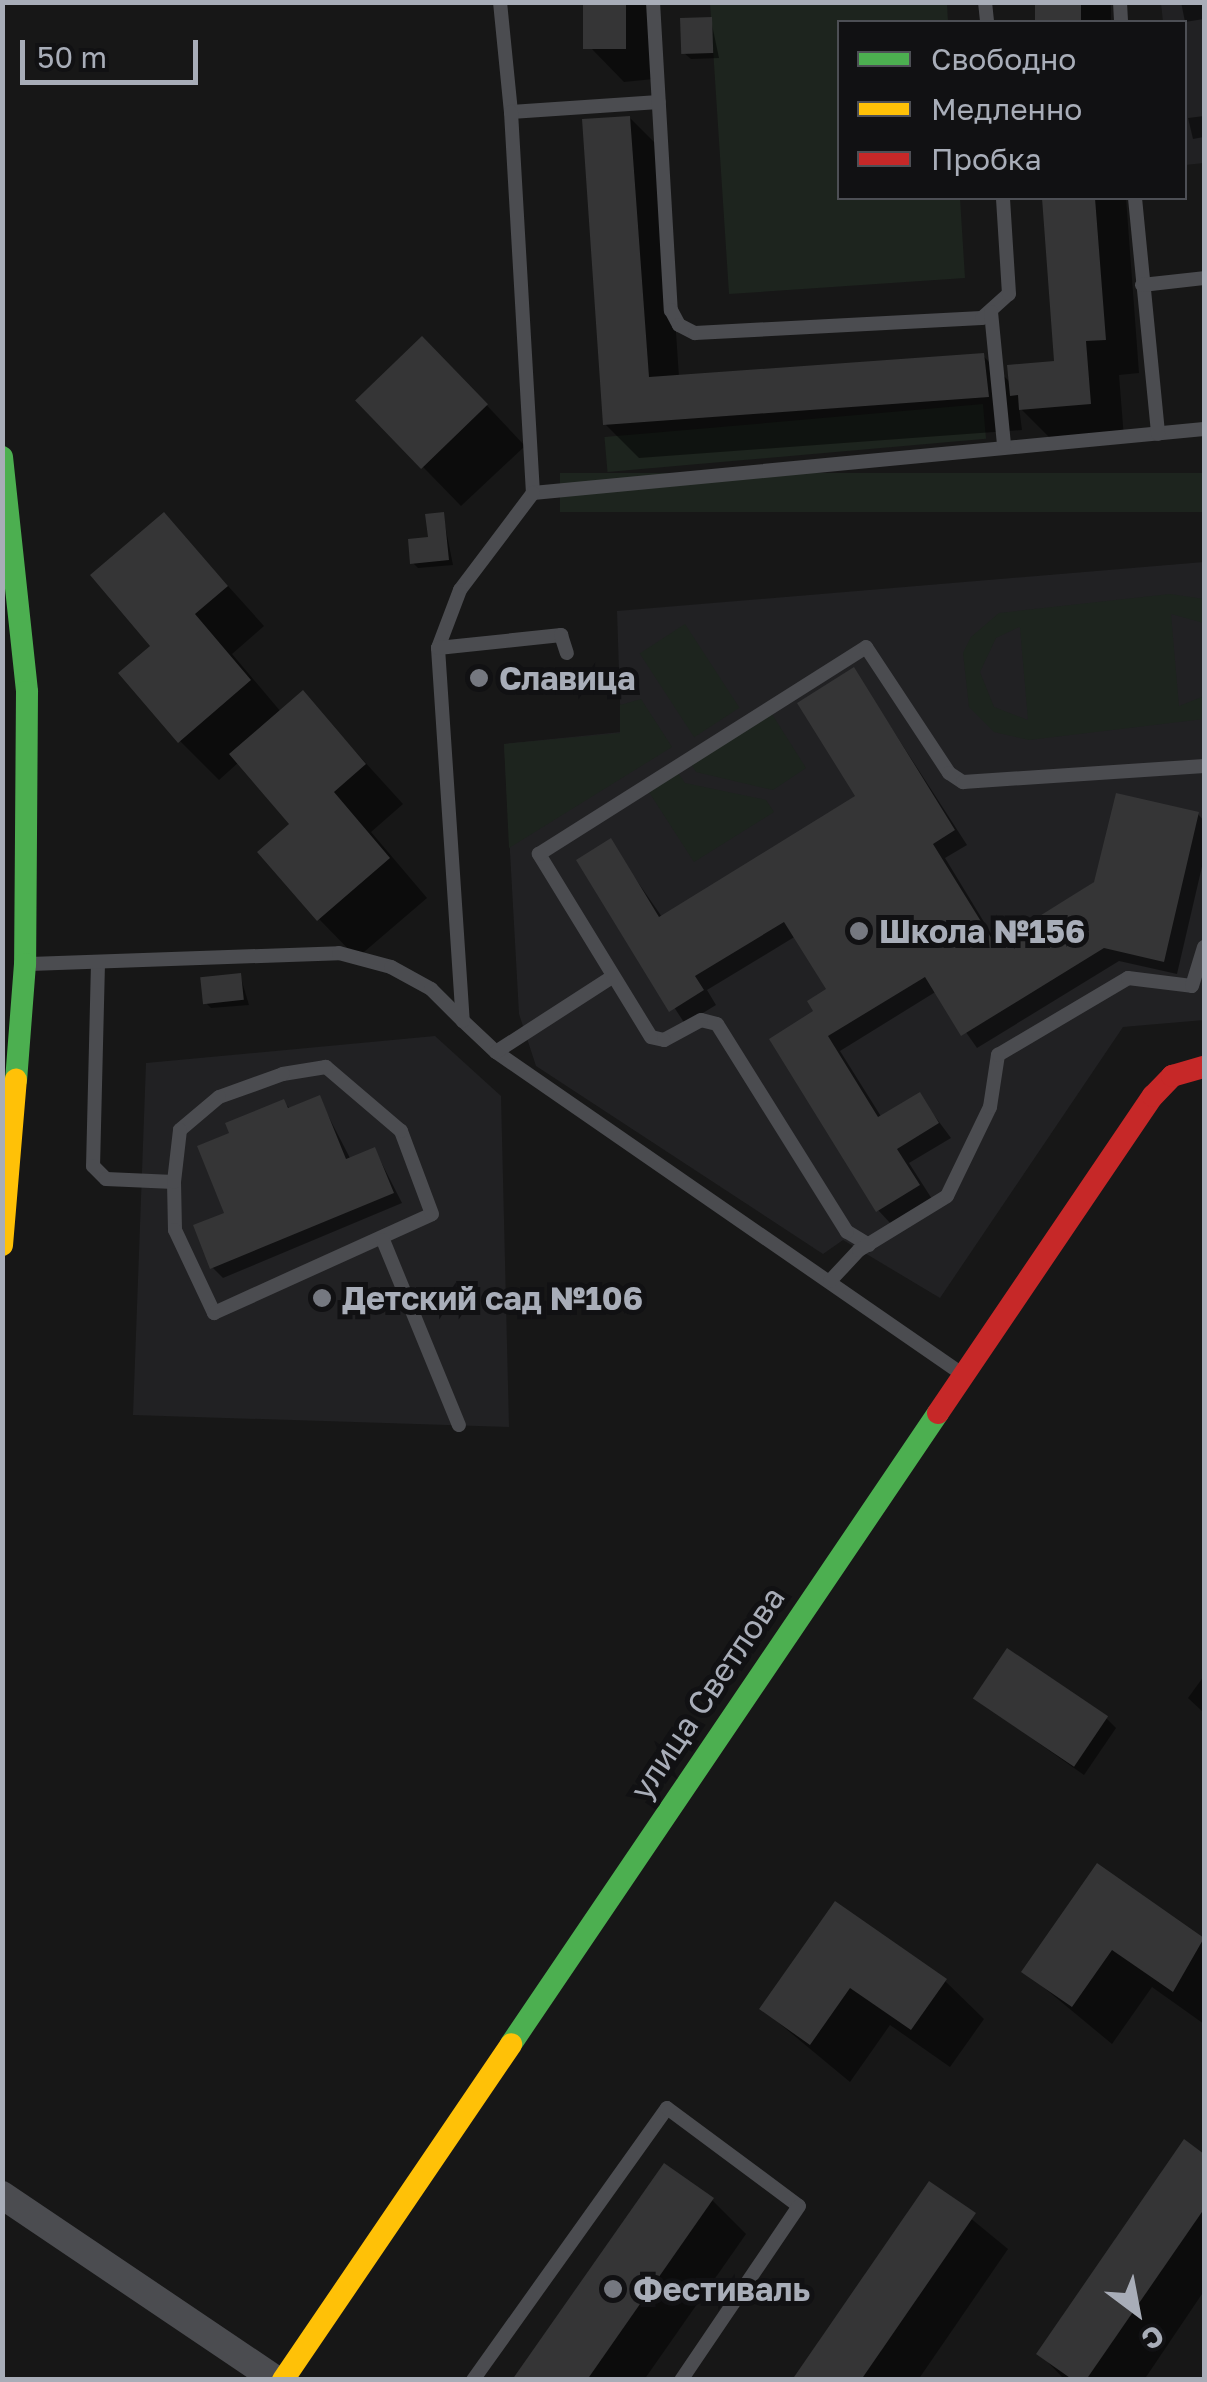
<!DOCTYPE html>
<meta charset="utf-8">
<style>
body{margin:0}
#map{position:relative;width:1207px;height:2382px;overflow:hidden;background:#171717;font-family:"Golos Text",sans-serif}
div>[style]{position:absolute}
.built>*{inset:0;background:#212123}
.green>*{inset:0;background:#1d241e;transform-origin:0 0}
.shadow>*{inset:0;background:#0007;transform-origin:0 0}
.building>*{inset:0;background:#353536;transform-origin:0 0}
.lane>*{height:14px;margin:-7px;padding:0 7px;transform-origin:7px;border-radius:7px;background:#4b4c50}
.street>*{height:28px;margin:-14px;padding:0 14px;transform-origin:14px;border-radius:14px;background:#4b4c50}
.fast>*{height:22px;margin:-11px;padding:0 11px;transform-origin:11px;border-radius:11px;background:#4caf50}
.slow>*{height:22px;margin:-11px;padding:0 11px;transform-origin:11px;border-radius:11px;background:#ffc107}
.jam>*{height:22px;margin:-11px;padding:0 11px;transform-origin:11px;border-radius:11px;background:#c62828}
.dots>*{width:28px;height:28px;translate:-50% -50%;box-sizing:border-box;border:5px solid #111113;border-radius:50%}
span{translate:-50% -50%;white-space:nowrap;text-align:center;line-height:1.15;-webkit-text-stroke:10px #111113;paint-order:stroke}
.poi-label{font-size:32px;color:#a8adb8;font-weight:700}
.left{translate:0 -50%;text-align:left}
.street-label{font-size:32px;color:#a8adb8}
.frame{position:absolute;inset:0;border:5px solid #a8adb8;pointer-events:none}
.legend{position:absolute;left:837px;top:20px;width:350px;height:180px;box-sizing:border-box;background:#111113;border:2px solid #4d4f55;margin:0;padding:12px 18px;list-style:none;font-size:30px;color:#a8adb8}
.legend li{display:flex;align-items:center;gap:20px;height:50px}
.legend b{width:50px;border:2px solid #4d4f55}
.north{position:absolute;left:1087px;top:2262px;width:100px;height:100px;-webkit-text-stroke:8px #111113;paint-order:stroke;rotate:148deg;font-size:28px;font-weight:700;line-height:40px;text-align:center;color:#a8adb8}
.north::after{content:'';display:block;margin:auto;width:35px;height:45px;background:#a8adb8;clip-path:polygon(50% 0,100% 100%,50% 72%,0 100%)}
.scale{position:absolute;left:20px;top:40px;width:178px;height:45px;box-sizing:border-box;border:5px solid #a8adb8;border-top:0;padding-left:12px;font-size:30px;line-height:35px;white-space:nowrap;color:#a8adb8;-webkit-text-stroke:8px #111113;paint-order:stroke}
</style>
<div id="map">
<div class="built">
<i style="clip-path:polygon(1161px 3px,1204px 3px,1204px 163px,1185px 165px,1184px 22px,1163px 22px)"></i>
<i style="clip-path:polygon(1204px 562px,1204px 1020px,1123px 1027px,940px 1298px,843px 1240px,823px 1254px,536px 1066px,519px 1014px,504px 744px,621px 732px,617px 611px)"></i>
<i style="clip-path:polygon(435px 1036px,501px 1096px,509px 1427px,133px 1415px,146px 1063px)"></i>
</div>
<div class="green">
<i style="clip-path:polygon(710px 3px,947px 3px,948px 22px,840px 22px,840px 198px,960px 198px,965px 278px,729px 294px)"></i>
<i style="left:983px;top:404px;width:35px;height:380px;rotate:85deg"></i>
<i style="left:1204px;top:473px;width:39px;height:644px;rotate:90deg"></i>
<i style="clip-path:polygon(evenodd,1170px 594px,1204px 599px,1204px 623px,1171px 614px,1179px 706px,1204px 696px,1204px 719px,1029px 740px,994px 732px,969px 707px,963px 653px,971px 637px,999px 613px,1170px 594px,1019px 627px,1020px 628px,1028px 720px,994px 707px,980px 672px,996px 638px,1019px 627px)"></i>
<i style="left:685px;top:624px;width:100px;height:54px;rotate:57deg"></i>
<i style="clip-path:polygon(641px 699px,672px 747px,509px 848px,504px 744px,620px 733px,620px 705px)"></i>
<i style="clip-path:polygon(770px 711px,806px 768px,773px 790px,696px 772px,690px 762px)"></i>
<i style="clip-path:polygon(676px 770px,685px 783px,766px 800px,774px 812px,694px 862px,647px 789px)"></i>
</div>
<div class="shadow">
<i style="clip-path:polygon(586px 2px,657px 2px,663px 78px,624px 82px,590px 47px)"></i>
<i style="left:1038px;top:2px;width:73px;height:20px"></i>
<i style="clip-path:polygon(1181px 2px,1203px 2px,1204px 19px,1185px 22px)"></i>
<i style="clip-path:polygon(711px 20px,719px 58px,691px 59px,684px 53px)"></i>
<i style="clip-path:polygon(1204px 116px,1204px 137px,1193px 139px,1188px 118px)"></i>
<i style="clip-path:polygon(630px 118px,664px 152px,679px 377px,983px 356px,1011px 383px,1057px 363px,1044px 198px,1126px 198px,1139px 373px,1119px 375px,1124px 438px,1055px 443px,1019px 407px,1022px 430px,639px 458px,605px 424px)"></i>
<i style="clip-path:polygon(461px 378px,525px 446px,461px 506px,358px 400px)"></i>
<i style="clip-path:polygon(164px 515px,264px 626px,232px 654px,281px 712px,303px 694px,403px 804px,371px 832px,427px 898px,357px 958px,319px 919px,293px 824px,239px 762px,219px 780px,180px 741px,154px 646px)"></i>
<i style="clip-path:polygon(443px 515px,453px 565px,418px 568px,413px 563px)"></i>
<i style="clip-path:polygon(854px 670px,967px 845px,945px 858px,998px 945px,1198px 814px,1204px 821px,1204px 858px,1177px 974px,1119px 961px,977px 1048px,937px 991px,840px 1051px,882px 1118px,919px 1095px,951px 1138px,909px 1163px,932px 1199px,891px 1224px,878px 1210px,817px 1012px,829px 990px,796px 936px,707px 990px,716px 1005px,685px 1024px,579px 861px,610px 842px,662px 917px,858px 797px)"></i>
<i style="clip-path:polygon(240px 975px,249px 1005px,211px 1008px,205px 1002px)"></i>
<i style="clip-path:polygon(319px 1098px,351px 1160px,375px 1150px,402px 1203px,223px 1278px,212px 1267px,227px 1214px,232px 1134px,284px 1102px,291px 1110px)"></i>
<i style="clip-path:polygon(1204px 1676px,1204px 1713px,1188px 1698px)"></i>
<i style="clip-path:polygon(976px 1699px,1106px 1718px,1116px 1728px,1084px 1775px)"></i>
<i style="clip-path:polygon(1098px 1866px,1204px 1941px,1204px 2024px,1152px 1987px,1112px 2044px,1024px 1971px)"></i>
<i style="clip-path:polygon(836px 1904px,945px 1981px,984px 2019px,950px 2067px,890px 2025px,850px 2082px,762px 2009px)"></i>
<i style="clip-path:polygon(1184px 2143px,1204px 2157px,1204px 2291px,1144px 2380px,1065px 2380px,1039px 2353px)"></i>
<i style="clip-path:polygon(930px 2185px,1008px 2249px,918px 2380px,795px 2380px)"></i>
<i style="clip-path:polygon(712px 2200px,746px 2234px,644px 2380px,515px 2380px)"></i>
</div>
<div class="building">
<i style="left:583px;top:2px;width:43px;height:47px"></i>
<i style="left:1035px;top:2px;width:46px;height:20px"></i>
<i style="left:712px;top:17px;width:36px;height:32px;rotate:88deg"></i>
<i style="clip-path:polygon(630px 116px,649px 377px,984px 353px,989px 397px,603px 425px,582px 119px)"></i>
<i style="clip-path:polygon(1042px 198px,1095px 198px,1106px 340px,1086px 341px,1091px 404px,1019px 410px,1018px 395px,1010px 396px,1007px 365px,1054px 361px)"></i>
<i style="left:422px;top:336px;width:95px;height:93px;rotate:46deg"></i>
<i style="clip-path:polygon(164px 512px,228px 586px,195px 614px,251px 680px,178px 743px,118px 673px,150px 646px,90px 575px)"></i>
<i style="clip-path:polygon(444px 512px,449px 560px,410px 564px,408px 539px,428px 537px,425px 514px)"></i>
<i style="clip-path:polygon(854px 667px,955px 830px,933px 844px,995px 944px,1094px 882px,1116px 793px,1199px 812px,1164px 962px,1104px 948px,961px 1036px,925px 977px,828px 1036px,878px 1117px,920px 1092px,939px 1123px,897px 1149px,920px 1185px,876px 1212px,769px 1039px,813px 1011px,807px 1001px,826px 989px,784px 922px,695px 976px,704px 990px,669px 1012px,576px 860px,611px 838px,659px 917px,855px 796px,797px 703px)"></i>
<i style="clip-path:polygon(303px 690px,366px 764px,334px 792px,390px 858px,317px 921px,257px 852px,289px 824px,229px 754px)"></i>
<i style="left:241px;top:973px;width:27px;height:41px;rotate:84deg"></i>
<i style="clip-path:polygon(320px 1095px,346px 1159px,375px 1147px,394px 1193px,210px 1269px,193px 1225px,224px 1213px,197px 1146px,229px 1133px,225px 1123px,284px 1099px,288px 1108px)"></i>
<i style="left:1007px;top:1648px;width:122px;height:61px;rotate:34deg"></i>
<i style="clip-path:polygon(1097px 1863px,1204px 1938px,1173px 1992px,1112px 1950px,1072px 2007px,1021px 1972px)"></i>
<i style="clip-path:polygon(835px 1901px,947px 1979px,911px 2030px,850px 1988px,810px 2045px,759px 2009px)"></i>
<i style="clip-path:polygon(1184px 2139px,1204px 2154px,1204px 2209px,1086px 2380px,1073px 2380px,1036px 2354px)"></i>
<i style="clip-path:polygon(664px 2163px,714px 2198px,587px 2380px,512px 2380px)"></i>
<i style="clip-path:polygon(929px 2181px,976px 2213px,861px 2380px,792px 2380px)"></i>
</div>
<div class="lane">
<i style="left:500px;top:2px;width:111px;rotate:84.3deg"></i>
<i style="left:511px;top:112px;width:148px;rotate:-3.9deg"></i>
<i style="left:653px;top:2px;width:309px;rotate:86.7deg"></i>
<i style="left:671px;top:310px;width:17px;rotate:62deg"></i>
<i style="left:679px;top:325px;width:18px;rotate:27deg"></i>
<i style="left:695px;top:333px;width:287px;rotate:-3deg"></i>
<i style="left:982px;top:318px;width:36px;rotate:-42deg"></i>
<i style="left:1009px;top:294px;width:96px;rotate:-93.6deg"></i>
<i style="left:985px;top:2px;width:20px;rotate:84deg"></i>
<i style="left:1120px;top:2px;width:20px;rotate:87deg"></i>
<i style="left:511px;top:112px;width:382px;rotate:86.7deg"></i>
<i style="left:533px;top:493px;width:674px;rotate:-5.45deg"></i>
<i style="left:1135px;top:198px;width:237px;rotate:84.4deg"></i>
<i style="left:1142px;top:285px;width:62px;rotate:-6.4deg"></i>
<i style="left:991px;top:312px;width:134px;rotate:84.4deg"></i>
<i style="left:533px;top:493px;width:121px;rotate:127deg"></i>
<i style="left:460px;top:590px;width:62px;rotate:110.8deg"></i>
<i style="left:438px;top:648px;width:374px;rotate:86.2deg"></i>
<i style="left:463px;top:1021px;width:45px;rotate:43.2deg"></i>
<i style="left:496px;top:1052px;width:566px;rotate:34.64deg"></i>
<i style="left:438px;top:648px;width:124px;rotate:-6deg"></i>
<i style="left:561px;top:635px;width:19px;rotate:72deg"></i>
<i style="left:98px;top:963px;width:203px;rotate:91.4deg"></i>
<i style="left:93px;top:1166px;width:18px;rotate:45deg"></i>
<i style="left:106px;top:1179px;width:68px;rotate:2.5deg"></i>
<i style="left:174px;top:1182px;width:48px;rotate:88.8deg"></i>
<i style="left:175px;top:1230px;width:92px;rotate:64.8deg"></i>
<i style="left:214px;top:1313px;width:239px;rotate:-24.4deg"></i>
<i style="left:432px;top:1214px;width:89px;rotate:-110.5deg"></i>
<i style="left:401px;top:1131px;width:99px;rotate:-139.5deg"></i>
<i style="left:326px;top:1067px;width:44px;rotate:170.8deg"></i>
<i style="left:283px;top:1074px;width:68px;rotate:160.2deg"></i>
<i style="left:219px;top:1097px;width:51px;rotate:139.8deg"></i>
<i style="left:180px;top:1130px;width:52px;rotate:96.6deg"></i>
<i style="left:30px;top:964px;width:309px;rotate:-2deg"></i>
<i style="left:339px;top:953px;width:54px;rotate:15.1deg"></i>
<i style="left:391px;top:967px;width:46px;rotate:28.8deg"></i>
<i style="left:431px;top:989px;width:45px;rotate:45deg"></i>
<i style="left:496px;top:1052px;width:138px;rotate:-32.9deg"></i>
<i style="left:383px;top:1240px;width:200px;rotate:67.7deg"></i>
<i style="left:869px;top:1245px;width:26px;rotate:-149deg"></i>
<i style="left:847px;top:1232px;width:245px;rotate:-122deg"></i>
<i style="left:717px;top:1024px;width:16px;rotate:-166deg"></i>
<i style="left:701px;top:1020px;width:42px;rotate:151.6deg"></i>
<i style="left:664px;top:1040px;width:13px;rotate:-167deg"></i>
<i style="left:651px;top:1037px;width:215px;rotate:-121.5deg"></i>
<i style="left:539px;top:854px;width:387px;rotate:-32.3deg"></i>
<i style="left:866px;top:647px;width:151px;rotate:56.6deg"></i>
<i style="left:949px;top:773px;width:17px;rotate:33deg"></i>
<i style="left:963px;top:782px;width:242px;rotate:-3.8deg"></i>
<i style="left:830px;top:1281px;width:42px;rotate:-46.9deg"></i>
<i style="left:859px;top:1250px;width:103px;rotate:-31.5deg"></i>
<i style="left:947px;top:1196px;width:99px;rotate:-64.2deg"></i>
<i style="left:990px;top:1107px;width:53px;rotate:-81.3deg"></i>
<i style="left:998px;top:1055px;width:151px;rotate:-30.6deg"></i>
<i style="left:1128px;top:978px;width:64px;rotate:7.1deg"></i>
<i style="left:1192px;top:986px;width:41px;rotate:-72.9deg"></i>
<i style="left:473px;top:2380px;width:334px;rotate:-54.5deg"></i>
<i style="left:667px;top:2108px;width:164px;rotate:36.6deg"></i>
<i style="left:799px;top:2206px;width:210px;rotate:124.1deg"></i>
</div>
<div class="street">
<i style="left:2px;top:2195px;width:331px;rotate:34deg"></i>
</div>
<div class="fast">
<i style="left:2px;top:457px;width:236px;rotate:83.9deg"></i>
<i style="left:27px;top:692px;width:272px;rotate:90.4deg"></i>
<i style="left:25px;top:964px;width:116px;rotate:94.4deg"></i>
<i style="left:511px;top:2044px;width:762px;rotate:-55.91deg"></i>
</div>
<div class="slow">
<i style="left:2px;top:1245px;width:166px;rotate:-85.2deg"></i>
<i style="left:283px;top:2380px;width:406px;rotate:-55.8deg"></i>
</div>
<div class="jam">
<i style="left:938px;top:1413px;width:383px;rotate:-55.9deg"></i>
<i style="left:1153px;top:1096px;width:28px;rotate:-46deg"></i>
<i style="left:1172px;top:1076px;width:33px;rotate:-16deg"></i>
</div>
<div class="dots">
<i style="left:479px;top:678px;background:#757880"></i>
<i style="left:859px;top:931px;background:#757880"></i>
<i style="left:322px;top:1298px;background:#757880"></i>
<i style="left:613px;top:2289px;background:#757880"></i>
</div>
<div class="poi-label">
<span class="left" style="left:499px;top:678px">Славица</span>
<span class="left" style="left:879px;top:931px">Школа №156</span>
<span class="left" style="left:342px;top:1298px">Детский сад №106</span>
<span class="left" style="left:633px;top:2289px">Фестиваль</span>
</div>
<div class="street-label">
<span style="left:707px;top:1693px;rotate:-56deg">улица Светлова</span>
</div>
<div class="frame"></div>
<ul class="legend">
<li><b style="height:12px;background:#4caf50"></b>Свободно</li>
<li><b style="height:12px;background:#ffc107"></b>Медленно</li>
<li><b style="height:12px;background:#c62828"></b>Пробка</li>
</ul>
<div class="north">С</div>
<div class="scale">50 m</div>
</div>
